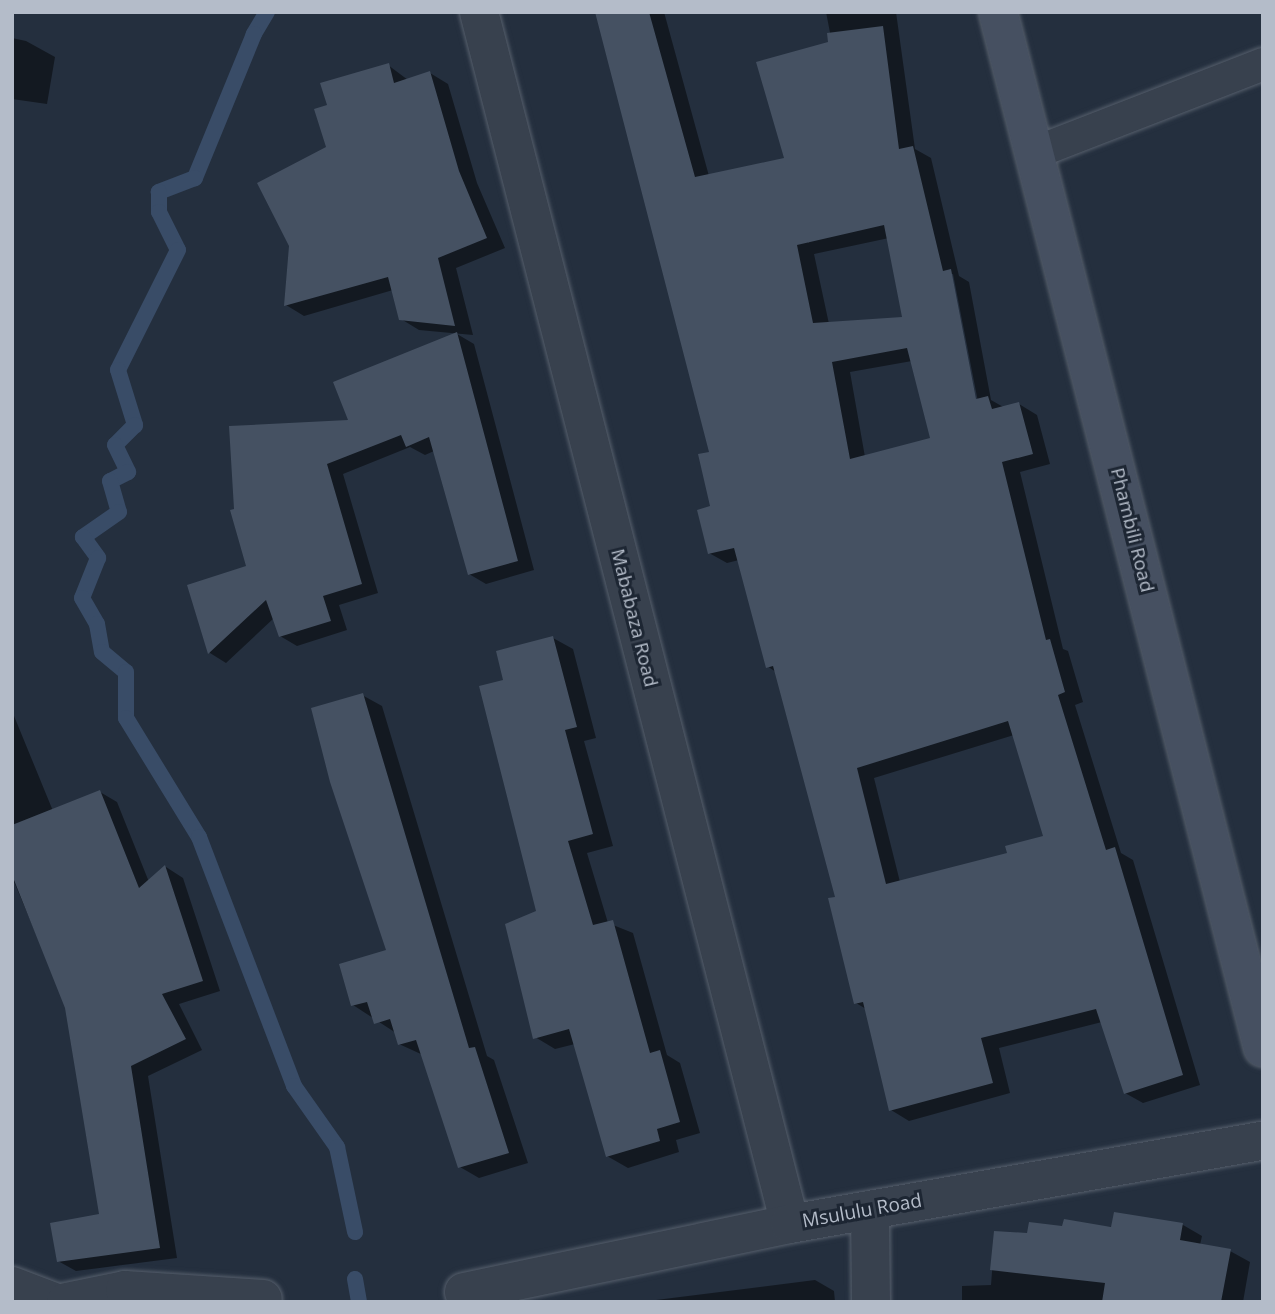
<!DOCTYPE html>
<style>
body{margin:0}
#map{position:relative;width:1275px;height:1314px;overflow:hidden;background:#242f3e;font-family:"Open Sans",sans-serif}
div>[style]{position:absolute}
.shadow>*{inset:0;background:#0007}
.stream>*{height:16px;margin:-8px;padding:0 8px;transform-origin:8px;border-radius:8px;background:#394c67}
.building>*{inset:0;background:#455162}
.roads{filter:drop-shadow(0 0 2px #565f6c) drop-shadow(0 0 2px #565f6c)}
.lane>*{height:32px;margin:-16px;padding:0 16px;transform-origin:16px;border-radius:16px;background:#38414e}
.street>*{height:38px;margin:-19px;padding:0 19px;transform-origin:19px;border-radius:19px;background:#38414e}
.secondary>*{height:38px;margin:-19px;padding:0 19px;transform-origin:19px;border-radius:19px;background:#465061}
span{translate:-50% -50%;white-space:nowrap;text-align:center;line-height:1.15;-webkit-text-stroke:6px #1d2633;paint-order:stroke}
.street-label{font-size:19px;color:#b4bcc9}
.frame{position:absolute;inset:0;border:14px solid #b4bcc9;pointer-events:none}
</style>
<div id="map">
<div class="shadow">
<i style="clip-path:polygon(evenodd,596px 12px,664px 12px,709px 176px,786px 160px,832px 43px,826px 12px,896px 12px,915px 149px,931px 158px,959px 276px,969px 282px,991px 400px,1005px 408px,1019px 404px,1037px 415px,1050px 464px,1020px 472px,1063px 649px,1068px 651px,1083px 702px,1075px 705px,1121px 853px,1133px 860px,1200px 1085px,1143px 1103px,1125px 1093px,1102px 1022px,999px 1048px,1010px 1093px,909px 1121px,891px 1110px,866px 1009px,856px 1003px,837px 898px,776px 672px,767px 666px,739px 560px,727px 563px,709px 553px,711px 453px,596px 12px,889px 238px,904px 319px,829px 324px,814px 254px,889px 238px,596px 12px,950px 274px,953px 274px,979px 407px,976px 408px,950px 274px,596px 12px,912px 361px,932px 439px,865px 457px,850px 372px,912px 361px,596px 12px,1014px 735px,1045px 837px,1009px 854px,900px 882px,874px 778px,1014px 735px)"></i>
<i style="clip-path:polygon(12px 38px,26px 41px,55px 57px,47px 104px,12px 99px)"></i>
<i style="clip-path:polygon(388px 65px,408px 80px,430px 73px,448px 84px,477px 183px,505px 248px,456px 268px,473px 335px,419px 330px,401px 319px,393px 290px,304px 316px,286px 305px,328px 147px,329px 107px)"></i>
<i style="clip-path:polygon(457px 334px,474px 344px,534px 570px,486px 584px,469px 574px,434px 451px,425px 455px,410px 447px,343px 474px,378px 593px,339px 605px,347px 630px,297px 646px,280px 636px,274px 618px,226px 663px,210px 653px,189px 586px,248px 567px,351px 422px)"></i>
<i style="clip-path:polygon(553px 638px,573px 649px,596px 738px,584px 741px,613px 846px,587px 853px,608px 923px,633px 933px,667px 1055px,680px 1063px,700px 1133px,676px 1140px,679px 1152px,628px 1168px,607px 1156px,575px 1044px,555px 1049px,535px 1037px,538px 912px,505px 681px)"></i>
<i style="clip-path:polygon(362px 695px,382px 706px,487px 1056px,494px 1060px,528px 1163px,479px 1178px,460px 1167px,423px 1055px,399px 1044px,396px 1033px,353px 1005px,388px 951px)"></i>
<i style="clip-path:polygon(12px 711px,53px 811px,100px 792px,117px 802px,149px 882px,166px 867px,183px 878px,220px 991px,179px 1004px,202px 1050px,148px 1076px,177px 1258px,76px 1271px,58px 1261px,101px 1216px,67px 1007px,12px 877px)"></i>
<i style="clip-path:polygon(1183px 1225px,1202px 1236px,1200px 1245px,1230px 1251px,1250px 1262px,1243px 1302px,962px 1302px,962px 1286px,991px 1285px,995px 1233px,1029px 1235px,1064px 1228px)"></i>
<i style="clip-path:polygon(815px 1280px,834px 1291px,835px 1302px,640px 1302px)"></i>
</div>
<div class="stream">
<i style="left:267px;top:12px;width:26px;rotate:121deg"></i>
<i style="left:254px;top:34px;width:156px;rotate:112.3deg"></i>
<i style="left:195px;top:178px;width:39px;rotate:159deg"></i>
<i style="left:159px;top:192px;width:20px;rotate:90deg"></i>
<i style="left:159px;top:212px;width:42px;rotate:63.4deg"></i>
<i style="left:178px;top:250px;width:134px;rotate:116.6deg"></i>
<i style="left:118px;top:370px;width:58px;rotate:72.8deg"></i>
<i style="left:135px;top:425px;width:28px;rotate:135deg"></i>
<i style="left:115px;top:445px;width:30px;rotate:64deg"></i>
<i style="left:128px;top:472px;width:20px;rotate:153deg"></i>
<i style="left:110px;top:481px;width:32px;rotate:74deg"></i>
<i style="left:119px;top:512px;width:44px;rotate:145.2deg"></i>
<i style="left:83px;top:537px;width:26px;rotate:54deg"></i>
<i style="left:98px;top:558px;width:43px;rotate:111.8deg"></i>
<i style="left:82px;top:598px;width:30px;rotate:60deg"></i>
<i style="left:97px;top:624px;width:28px;rotate:80deg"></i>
<i style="left:102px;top:652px;width:31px;rotate:40deg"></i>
<i style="left:126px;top:672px;width:46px;rotate:90deg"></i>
<i style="left:126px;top:718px;width:140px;rotate:58.5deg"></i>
<i style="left:199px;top:837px;width:267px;rotate:69.1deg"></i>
<i style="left:294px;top:1086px;width:75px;rotate:54.8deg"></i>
<i style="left:337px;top:1147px;width:87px;rotate:78deg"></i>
<i style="left:355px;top:1279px;width:23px;rotate:80deg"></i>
</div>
<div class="building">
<i style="clip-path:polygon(evenodd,595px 12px,649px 12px,695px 177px,784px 158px,756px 62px,828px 42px,827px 33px,883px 26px,899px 149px,913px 146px,943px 271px,951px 269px,976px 399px,988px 396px,992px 409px,1019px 402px,1033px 454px,1002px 462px,1046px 640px,1050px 639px,1065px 692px,1058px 695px,1106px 850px,1115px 847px,1183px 1075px,1124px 1094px,1096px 1009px,981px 1038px,993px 1083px,889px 1111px,863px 1002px,854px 1004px,828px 898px,835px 897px,773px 666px,766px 668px,734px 548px,708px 554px,697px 510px,710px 506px,698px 454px,709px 452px,595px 12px,884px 225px,902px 317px,813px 323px,797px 245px,884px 225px,595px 12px,907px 348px,930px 438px,850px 459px,832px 362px,907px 348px,595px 12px,1008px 721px,1043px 836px,1005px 846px,1007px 853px,886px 884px,857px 768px,1008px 721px)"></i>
<i style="clip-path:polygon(389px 63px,394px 83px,430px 71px,459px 171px,487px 238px,438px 258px,455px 326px,399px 320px,388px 277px,284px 306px,289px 246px,257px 183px,326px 147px,314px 109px,327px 105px,320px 83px)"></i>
<i style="clip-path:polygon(457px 332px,518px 561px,468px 575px,429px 437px,406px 447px,401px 435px,327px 464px,362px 584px,323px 596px,331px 621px,279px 637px,266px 600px,208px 654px,187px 585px,246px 566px,230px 510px,234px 509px,229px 426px,348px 420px,333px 382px)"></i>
<i style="clip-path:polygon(553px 636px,577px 727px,565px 730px,593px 834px,568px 841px,593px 925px,613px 920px,650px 1053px,660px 1050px,680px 1122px,657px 1129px,660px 1141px,606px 1157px,569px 1029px,533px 1039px,505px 924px,536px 911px,479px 686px,503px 680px,496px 651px)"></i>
<i style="clip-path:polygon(363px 693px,469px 1048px,475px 1047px,509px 1153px,458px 1168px,416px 1040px,398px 1045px,390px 1019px,374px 1024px,367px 1002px,351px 1006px,339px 964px,386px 950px,330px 782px,311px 708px)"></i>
<i style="clip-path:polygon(100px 790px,139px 888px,165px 865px,203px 981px,162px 994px,186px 1039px,131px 1066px,160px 1248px,57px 1262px,50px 1223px,99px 1214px,65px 1008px,12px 875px,12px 825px)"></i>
<i style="clip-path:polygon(1114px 1212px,1183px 1223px,1180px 1240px,1231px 1249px,1221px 1302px,1102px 1302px,1105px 1283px,990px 1270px,994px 1231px,1027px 1233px,1029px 1222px,1062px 1226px,1064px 1219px,1111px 1227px)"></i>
</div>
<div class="roads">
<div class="lane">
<i style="left:1034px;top:153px;width:246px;rotate:-21.2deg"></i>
</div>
<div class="street">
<i style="left:479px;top:12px;width:1251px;rotate:75.61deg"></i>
<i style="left:870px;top:1210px;width:92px;rotate:89.4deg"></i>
<i style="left:12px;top:1286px;width:45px;rotate:20.9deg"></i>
<i style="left:464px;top:1292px;width:333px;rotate:-11.8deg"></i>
<i style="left:790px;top:1224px;width:480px;rotate:-10deg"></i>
<i style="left:66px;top:1302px;width:60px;rotate:-11.5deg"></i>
<i style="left:125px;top:1290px;width:138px;rotate:3.7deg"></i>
</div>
<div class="secondary">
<i style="left:998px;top:12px;width:1069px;rotate:75.65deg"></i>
</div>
</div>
<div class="street-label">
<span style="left:1132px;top:530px;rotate:76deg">Phambili Road</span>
<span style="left:634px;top:618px;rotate:76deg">Mababaza Road</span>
<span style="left:862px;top:1211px;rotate:-10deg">Msululu Road</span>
</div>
<div class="frame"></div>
</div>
